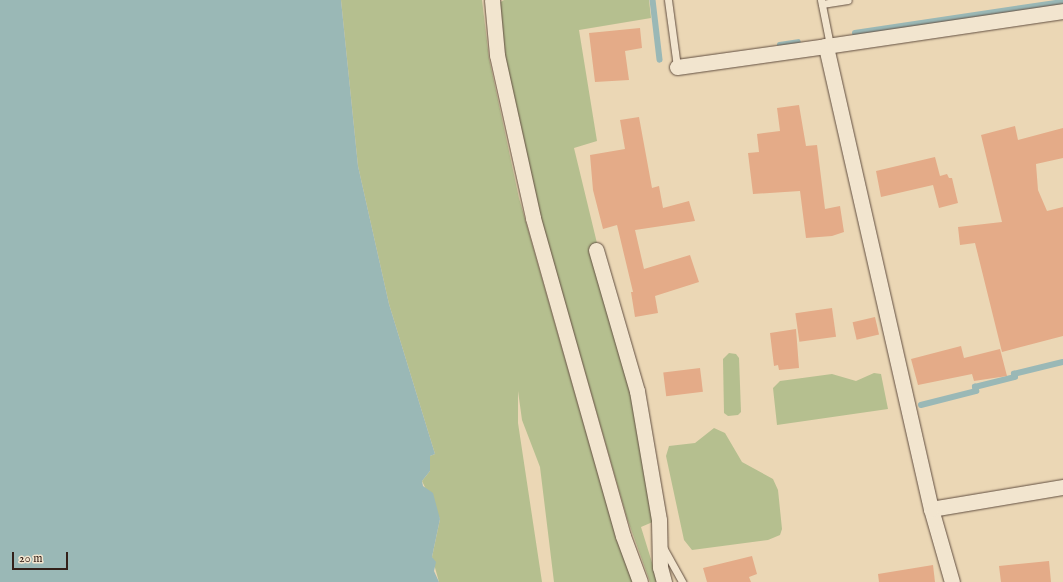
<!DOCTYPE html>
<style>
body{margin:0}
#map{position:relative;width:1063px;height:582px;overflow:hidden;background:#ebd7b5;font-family:"IM FELL English",serif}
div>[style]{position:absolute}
.green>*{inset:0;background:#b5bf8f}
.water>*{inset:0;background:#9ab8b6}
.stream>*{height:5.5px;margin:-2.75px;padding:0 2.75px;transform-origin:2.75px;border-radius:2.75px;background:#9ab8b6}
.building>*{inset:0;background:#e4ab88;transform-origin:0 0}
.roads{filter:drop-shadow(0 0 1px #614e40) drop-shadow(0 0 1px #614e40)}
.lane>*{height:7px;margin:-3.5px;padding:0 3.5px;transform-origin:3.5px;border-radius:3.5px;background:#f2e5cf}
.street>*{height:15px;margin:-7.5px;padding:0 7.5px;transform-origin:7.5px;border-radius:7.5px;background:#f2e5cf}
span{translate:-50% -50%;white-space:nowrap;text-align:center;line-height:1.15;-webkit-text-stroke:3.5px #f2e5cf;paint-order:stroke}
.scale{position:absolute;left:12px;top:552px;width:56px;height:18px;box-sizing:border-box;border:2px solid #332019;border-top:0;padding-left:5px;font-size:12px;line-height:14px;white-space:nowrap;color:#332019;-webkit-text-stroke:3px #f2e5cf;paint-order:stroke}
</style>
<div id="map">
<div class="green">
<i style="clip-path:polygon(341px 0,482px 0,489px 58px,519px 198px,616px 537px,633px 582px,554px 582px,540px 467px,522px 420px,518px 391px,518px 423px,542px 582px,439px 582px,432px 557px,440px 519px,422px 481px,430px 471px,430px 456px,435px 454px,389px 304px,358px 166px)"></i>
<i style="clip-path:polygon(504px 0,649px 0,651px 18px,579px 30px,597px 141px,574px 148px,633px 392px,655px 521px,641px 527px,658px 582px,650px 582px,627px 518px,533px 192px,506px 61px,499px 3px)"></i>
<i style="clip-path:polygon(729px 353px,736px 354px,739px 358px,741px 412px,738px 415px,728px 416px,724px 413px,723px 359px)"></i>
<i style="clip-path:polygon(874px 373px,881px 374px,888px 409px,777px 425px,773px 388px,780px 381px,832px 374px,856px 381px)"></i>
<i style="clip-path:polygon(714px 428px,725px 433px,742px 462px,773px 479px,778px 490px,782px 529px,780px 535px,768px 540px,692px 550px,684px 540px,666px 456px,669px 446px,695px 443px)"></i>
</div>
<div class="water">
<i style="clip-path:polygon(0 0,341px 0,358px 166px,389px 304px,435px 454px,430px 456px,430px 471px,422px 481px,423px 486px,433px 493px,440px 519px,432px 557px,436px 562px,434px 571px,439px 582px,0 582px)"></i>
</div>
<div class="stream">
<i style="left:653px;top:0;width:60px;rotate:83.3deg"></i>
<i style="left:855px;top:33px;width:210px;rotate:-8.5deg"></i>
<i style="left:780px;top:45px;width:18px;rotate:-9deg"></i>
<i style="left:921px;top:405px;width:57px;rotate:-14.3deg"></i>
<i style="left:976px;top:391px;width:4px;rotate:-104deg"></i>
<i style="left:975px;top:387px;width:41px;rotate:-14deg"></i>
<i style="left:1015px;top:377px;width:3px;rotate:-108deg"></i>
<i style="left:1014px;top:374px;width:50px;rotate:-13.8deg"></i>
</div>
<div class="building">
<i style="clip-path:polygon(640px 28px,642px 48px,625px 51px,629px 80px,595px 82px,589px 33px)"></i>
<i style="clip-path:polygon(799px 105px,806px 146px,817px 145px,825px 209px,840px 206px,844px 232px,832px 236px,806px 238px,800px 191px,753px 194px,748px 153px,759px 152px,757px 134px,780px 131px,777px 108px)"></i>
<i style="clip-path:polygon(639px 117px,652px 188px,659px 186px,663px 208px,689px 201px,695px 221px,635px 230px,644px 269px,690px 255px,699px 282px,655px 296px,658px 313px,635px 317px,631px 292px,633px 292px,617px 225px,603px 229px,593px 190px,590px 155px,625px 149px,620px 120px)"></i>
<i style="clip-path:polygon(1015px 126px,1018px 140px,1063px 128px,1063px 158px,1036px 164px,1038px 190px,1047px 211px,1063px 207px,1063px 336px,1002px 352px,975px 243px,960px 245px,958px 227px,1002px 222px,981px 135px)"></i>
<i style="clip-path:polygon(935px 157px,940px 176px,947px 174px,949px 178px,952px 178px,958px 203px,939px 208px,933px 185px,881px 197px,876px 171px)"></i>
<i style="left:832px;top:308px;width:29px;height:37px;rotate:82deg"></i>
<i style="left:875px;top:317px;width:18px;height:23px;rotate:77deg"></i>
<i style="clip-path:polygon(796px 329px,799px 368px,779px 370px,778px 365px,774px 366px,770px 333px)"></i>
<i style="clip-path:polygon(961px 346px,964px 358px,1000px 349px,1007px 376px,974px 381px,972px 374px,918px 385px,911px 359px)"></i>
<i style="left:700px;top:368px;width:24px;height:37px;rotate:83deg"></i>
<i style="clip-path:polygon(752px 556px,757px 574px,749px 577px,751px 582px,707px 582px,703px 568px)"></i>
<i style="clip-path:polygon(1049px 561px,1051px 582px,1001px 582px,999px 566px)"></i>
<i style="clip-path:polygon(933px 565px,935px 582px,879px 582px,878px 574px)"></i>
</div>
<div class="roads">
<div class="lane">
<i style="left:668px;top:0;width:68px;rotate:82.3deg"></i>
<i style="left:821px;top:0;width:46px;rotate:78.7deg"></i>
<i style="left:822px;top:4px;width:26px;rotate:-9deg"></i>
<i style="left:664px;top:549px;width:38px;rotate:61deg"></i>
</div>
<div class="street">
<i style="left:492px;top:0;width:55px;rotate:84.8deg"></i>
<i style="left:497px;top:55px;width:167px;rotate:77.5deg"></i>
<i style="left:533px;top:218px;width:330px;rotate:74.2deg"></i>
<i style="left:623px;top:536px;width:49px;rotate:69.7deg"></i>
<i style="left:677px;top:67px;width:150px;rotate:-8deg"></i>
<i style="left:596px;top:250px;width:147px;rotate:73.8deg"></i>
<i style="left:637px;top:391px;width:131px;rotate:80.3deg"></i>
<i style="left:659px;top:520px;width:47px;rotate:88.8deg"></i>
<i style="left:660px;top:567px;width:16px;rotate:75deg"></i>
<i style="left:931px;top:509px;width:134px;rotate:-9.5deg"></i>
<i style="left:952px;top:582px;width:76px;rotate:-106deg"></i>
<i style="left:931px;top:509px;width:475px;rotate:-102.8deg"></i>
<i style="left:826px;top:46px;width:240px;rotate:-8.4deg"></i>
</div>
</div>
<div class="scale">20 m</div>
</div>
